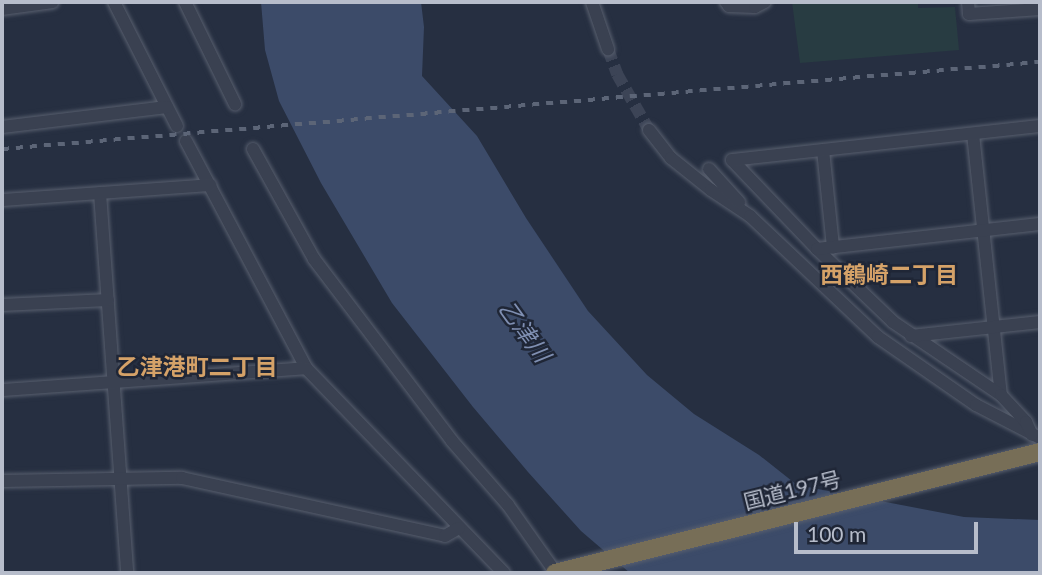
<!DOCTYPE html>
<meta charset="utf-8">
<style>
body{margin:0}
#map{position:relative;width:1042px;height:575px;overflow:hidden;background:#262f41;font-family:Lato,"Noto Sans JP",sans-serif}
div>[style]{position:absolute}
.green>*{inset:0;background:#283c42}
.water>*{inset:0;background:#3c4b69}
.minor-tunnel>*{height:12px;margin-top:-6px;transform-origin:0;background:repeating-linear-gradient(90deg,#3c4456 0 12px,transparent 0 18px)}
.roads{filter:drop-shadow(0 0 2px #585f6e) drop-shadow(0 0 2px #585f6e)}
.minor>*{height:12px;margin:-6px;padding:0 6px;transform-origin:6px;border-radius:6px;background:#3a4151}
.highway>*{height:18px;margin:-9px;padding:0 9px;transform-origin:9px;border-radius:9px;background:#776e57}
.rail>*{height:3.5px;margin-top:-1.75px;transform-origin:0;background:repeating-linear-gradient(90deg,#5c6577 0 7px,transparent 0 14px)}
span{translate:-50% -50%;white-space:nowrap;text-align:center;line-height:1.15;-webkit-text-stroke:5px #1f2636;paint-order:stroke}
.street-label{font-size:21px;color:#b7bdcb}
.neighbourhood-label{font-size:23px;color:#d5a268;font-weight:700}
.water-label{font-size:23px;color:#7f8fb2;font-style:italic}
.frame{position:absolute;inset:0;border:4px solid #b7bdcb;pointer-events:none}
.scale{position:absolute;left:794px;top:522px;width:184px;height:32px;box-sizing:border-box;border:4px solid #b7bdcb;border-top:0;padding-left:9px;font-size:21px;line-height:24px;white-space:nowrap;color:#b7bdcb;-webkit-text-stroke:5px #1f2636;paint-order:stroke}
</style>
<div id="map">
<div class="green">
<i style="clip-path:polygon(792px 2px,918px 2px,918px 8px,955px 7px,959px 50px,800px 63px)"></i>
</div>
<div class="water">
<i style="clip-path:polygon(261px 2px,421px 2px,424px 27px,422px 76px,477px 136px,526px 218px,588px 311px,647px 375px,694px 414px,759px 455px,797px 485px,964px 517px,1040px 520px,1040px 573px,630px 573px,581px 531px,528px 472px,473px 407px,392px 303px,321px 183px,279px 101px,265px 50px)"></i>
</div>
<div class="minor-tunnel">
<i style="left:608px;top:49px;width:27px;rotate:70deg"></i>
<i style="left:617px;top:74px;width:64px;rotate:60.3deg"></i>
</div>
<div class="roads">
<div class="minor">
<i style="left:114px;top:2px;width:139px;rotate:63.1deg"></i>
<i style="left:185px;top:2px;width:114px;rotate:63.9deg"></i>
<i style="left:592px;top:2px;width:50px;rotate:71.2deg"></i>
<i style="left:726px;top:2px;width:5px;rotate:53deg"></i>
<i style="left:729px;top:6px;width:26px;rotate:2deg"></i>
<i style="left:755px;top:7px;width:11px;rotate:-27deg"></i>
<i style="left:968px;top:2px;width:12px;rotate:85deg"></i>
<i style="left:969px;top:14px;width:71px;rotate:-4deg"></i>
<i style="left:2px;top:9px;width:51px;rotate:-7.8deg"></i>
<i style="left:2px;top:127px;width:166px;rotate:-6.9deg"></i>
<i style="left:649px;top:130px;width:36px;rotate:52deg"></i>
<i style="left:671px;top:158px;width:51px;rotate:38.7deg"></i>
<i style="left:711px;top:190px;width:47px;rotate:33.7deg"></i>
<i style="left:750px;top:216px;width:176px;rotate:43.4deg"></i>
<i style="left:878px;top:337px;width:119px;rotate:34.8deg"></i>
<i style="left:976px;top:405px;width:72px;rotate:27.3deg"></i>
<i style="left:973px;top:134px;width:262px;rotate:83.9deg"></i>
<i style="left:186px;top:141px;width:257px;rotate:62.1deg"></i>
<i style="left:306px;top:368px;width:285px;rotate:46deg"></i>
<i style="left:253px;top:149px;width:126px;rotate:61deg"></i>
<i style="left:314px;top:259px;width:228px;rotate:52.8deg"></i>
<i style="left:452px;top:441px;width:85px;rotate:48.8deg"></i>
<i style="left:508px;top:505px;width:83px;rotate:54.8deg"></i>
<i style="left:823px;top:150px;width:98px;rotate:84.1deg"></i>
<i style="left:732px;top:160px;width:123px;rotate:46.3deg"></i>
<i style="left:817px;top:249px;width:105px;rotate:43.8deg"></i>
<i style="left:893px;top:322px;width:130px;rotate:34.1deg"></i>
<i style="left:1001px;top:395px;width:37px;rotate:47deg"></i>
<i style="left:1026px;top:422px;width:14px;rotate:65deg"></i>
<i style="left:732px;top:160px;width:310px;rotate:-6.3deg"></i>
<i style="left:709px;top:169px;width:45px;rotate:47.7deg"></i>
<i style="left:100px;top:193px;width:381px;rotate:85.9deg"></i>
<i style="left:2px;top:200px;width:209px;rotate:-4.1deg"></i>
<i style="left:817px;top:249px;width:224px;rotate:-6.4deg"></i>
<i style="left:2px;top:305px;width:106px;rotate:-2.7deg"></i>
<i style="left:911px;top:336px;width:130px;rotate:-6.2deg"></i>
<i style="left:2px;top:390px;width:305px;rotate:-4.1deg"></i>
<i style="left:2px;top:481px;width:180px;rotate:-1deg"></i>
<i style="left:182px;top:478px;width:269px;rotate:12.4deg"></i>
<i style="left:445px;top:536px;width:16px;rotate:-30deg"></i>
</div>
<div class="highway">
<i style="left:555px;top:573px;width:500px;rotate:-14deg"></i>
</div>
</div>
<div class="rail">
<i style="left:2px;top:149px;width:1042px;rotate:-4.79deg"></i>
</div>
<div class="street-label">
<span style="left:792px;top:490px;rotate:-14deg">国道197号</span>
</div>
<div class="neighbourhood-label">
<span style="left:889px;top:274px">西鶴崎二丁目</span>
<span style="left:197px;top:366px">乙津港町二丁目</span>
</div>
<div class="water-label">
<span style="left:525px;top:331px;rotate:54deg">乙津川</span>
</div>
<div class="frame"></div>
<div class="scale">100 m</div>
</div>
